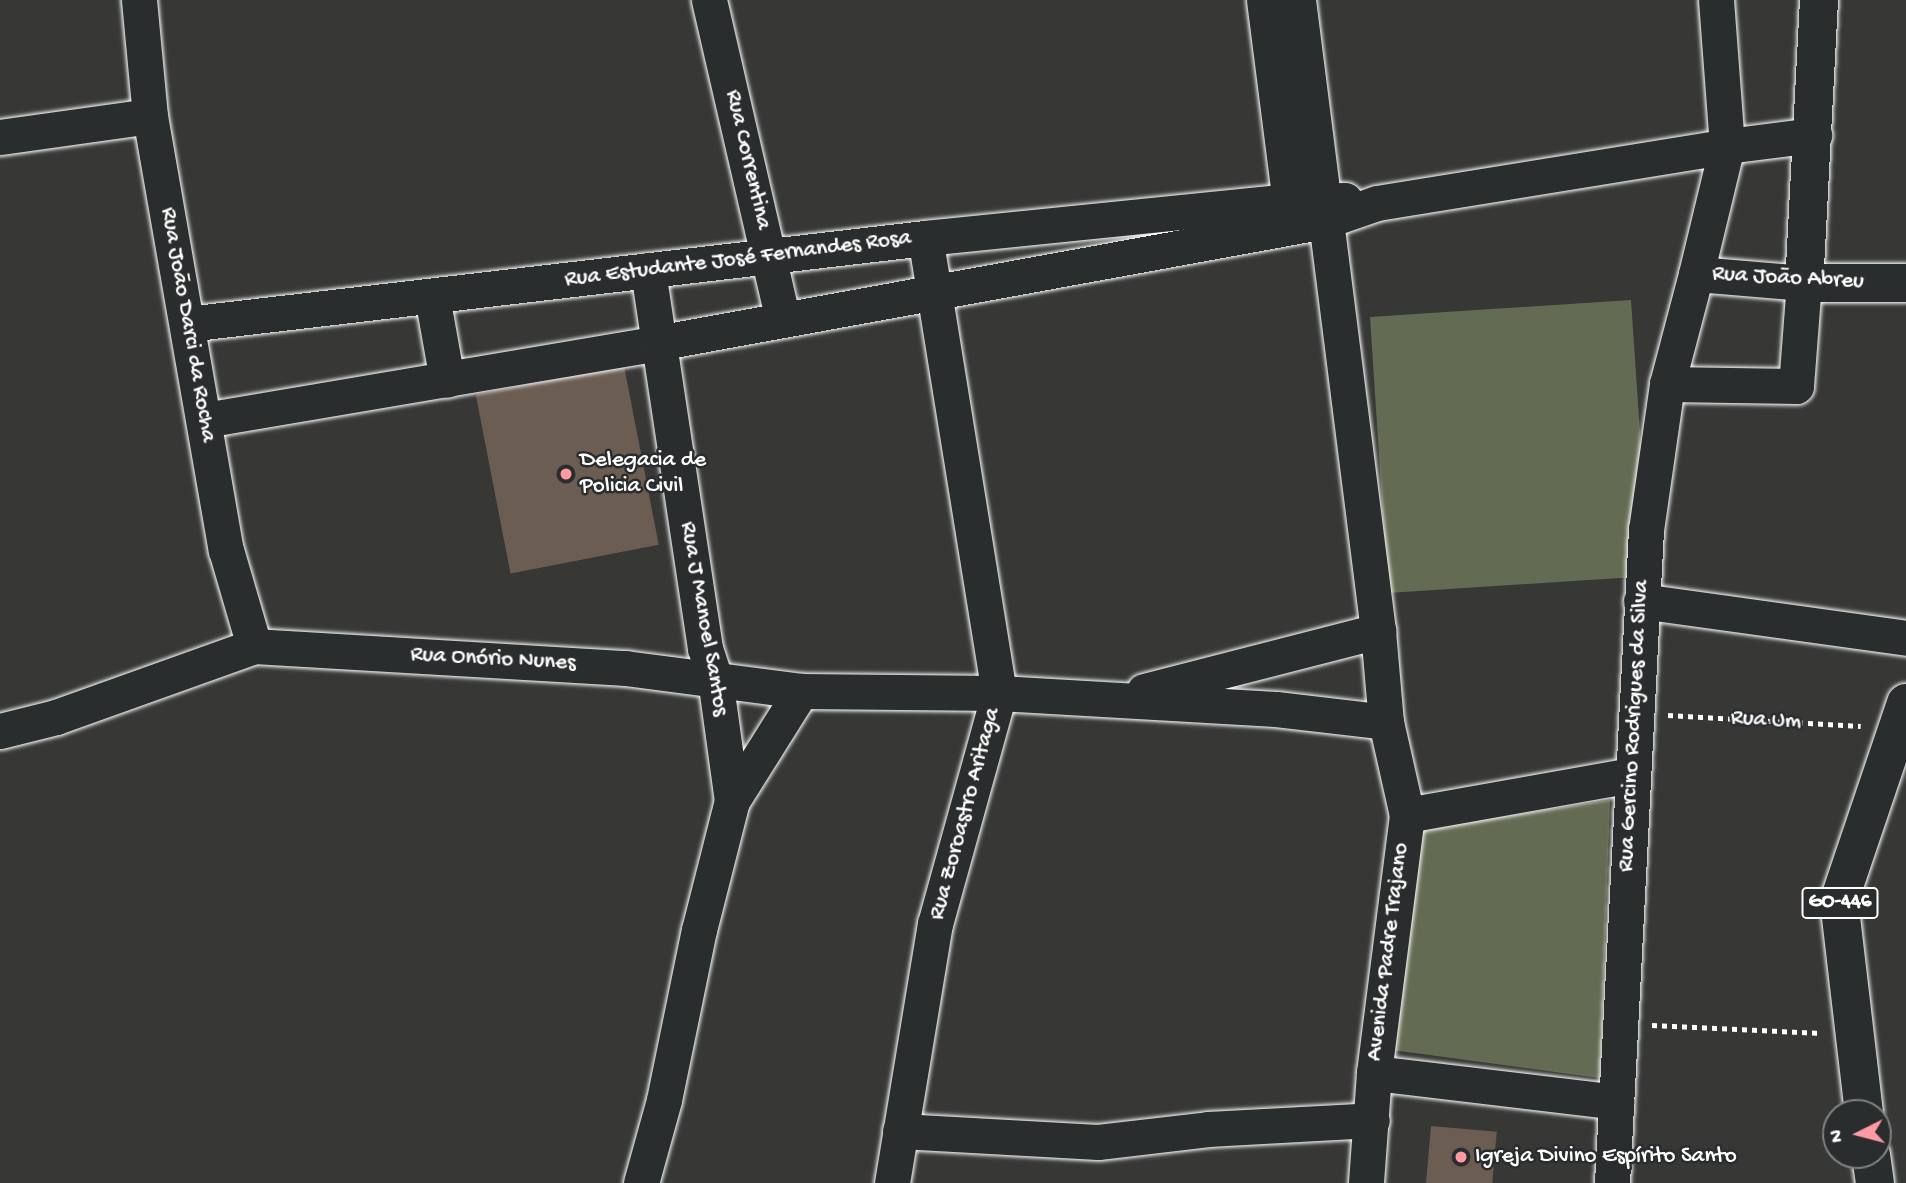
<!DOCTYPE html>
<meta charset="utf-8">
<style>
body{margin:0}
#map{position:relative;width:1906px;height:1183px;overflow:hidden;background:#373735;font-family:"Gochi Hand",sans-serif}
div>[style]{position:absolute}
.green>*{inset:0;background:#636c52}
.building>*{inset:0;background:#6c5d53;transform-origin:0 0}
.path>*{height:4.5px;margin-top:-2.25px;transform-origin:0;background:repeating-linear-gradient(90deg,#fff 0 5px,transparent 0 10px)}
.roads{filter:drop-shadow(0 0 2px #fff) drop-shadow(0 0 2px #fff)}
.minor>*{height:35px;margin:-17.5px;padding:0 17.5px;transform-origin:17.5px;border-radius:17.5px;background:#2a2d2e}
.tertiary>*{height:38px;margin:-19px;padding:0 19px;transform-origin:19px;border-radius:19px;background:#2a2d2e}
.primary>*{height:38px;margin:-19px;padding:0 19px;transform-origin:19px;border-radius:19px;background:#2a2d2e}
.dots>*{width:19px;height:19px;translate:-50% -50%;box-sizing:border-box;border:4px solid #2a2d2e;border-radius:50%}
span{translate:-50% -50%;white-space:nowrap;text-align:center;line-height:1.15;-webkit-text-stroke:5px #2a2d2e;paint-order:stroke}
.shield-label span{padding:2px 5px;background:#2a2d2e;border:2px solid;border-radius:5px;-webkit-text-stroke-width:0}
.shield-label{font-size:21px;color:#fff;font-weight:700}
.street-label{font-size:23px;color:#fff}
.poi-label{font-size:23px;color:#fff}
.left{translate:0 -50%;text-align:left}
.north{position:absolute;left:1822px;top:1099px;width:70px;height:70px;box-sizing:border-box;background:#2a2d2e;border:2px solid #7f8182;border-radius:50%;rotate:264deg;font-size:19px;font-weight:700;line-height:28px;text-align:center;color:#fff}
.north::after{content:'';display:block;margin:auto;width:24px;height:32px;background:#ff9aa2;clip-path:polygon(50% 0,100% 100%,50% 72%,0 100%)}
</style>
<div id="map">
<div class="green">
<i style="clip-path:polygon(1631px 300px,1643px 478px,1635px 577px,1388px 593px,1370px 317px)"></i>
<i style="clip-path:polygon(1610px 800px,1600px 1078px,1392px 1050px,1421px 829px)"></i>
</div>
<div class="building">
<i style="left:624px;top:366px;width:182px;height:151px;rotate:79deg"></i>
<i style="left:1431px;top:1126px;width:66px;height:57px;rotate:5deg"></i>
</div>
<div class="path">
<i style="left:1668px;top:715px;width:193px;rotate:3.3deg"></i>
<i style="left:1652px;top:1025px;width:170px;rotate:2.7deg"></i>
</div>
<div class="roads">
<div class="minor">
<i style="left:139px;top:0;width:117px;rotate:84.6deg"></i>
<i style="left:150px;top:116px;width:441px;rotate:80.1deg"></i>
<i style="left:226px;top:550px;width:100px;rotate:73.7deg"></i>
<i style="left:709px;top:0;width:328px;rotate:77deg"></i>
<i style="left:1264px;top:0;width:228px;rotate:82.7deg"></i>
<i style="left:1298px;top:0;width:636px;rotate:82.77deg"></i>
<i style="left:1378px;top:631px;width:91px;rotate:85deg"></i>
<i style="left:1386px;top:722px;width:95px;rotate:77.3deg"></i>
<i style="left:1407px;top:815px;width:260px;rotate:97.3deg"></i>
<i style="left:1374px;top:1073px;width:110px;rotate:94.2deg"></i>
<i style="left:0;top:137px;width:151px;rotate:-8deg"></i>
<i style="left:432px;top:296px;width:85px;rotate:79.9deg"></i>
<i style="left:187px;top:324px;width:743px;rotate:-6.65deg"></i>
<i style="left:925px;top:238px;width:367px;rotate:-5.8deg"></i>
<i style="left:1290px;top:201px;width:55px;rotate:-1deg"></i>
<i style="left:1667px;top:384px;width:129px;rotate:0.9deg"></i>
<i style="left:1796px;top:386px;width:103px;rotate:-85.6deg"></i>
<i style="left:1804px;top:283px;width:108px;rotate:-175.2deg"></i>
<i style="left:1696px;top:274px;width:132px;rotate:-76.4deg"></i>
<i style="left:1727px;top:146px;width:146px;rotate:-94.3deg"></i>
<i style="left:204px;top:420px;width:459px;rotate:-9.6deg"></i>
<i style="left:657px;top:343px;width:679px;rotate:-10.35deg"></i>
<i style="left:1325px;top:221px;width:55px;rotate:-19.1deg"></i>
<i style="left:1377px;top:203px;width:355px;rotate:-9.2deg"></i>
<i style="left:1727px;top:146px;width:88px;rotate:-7.2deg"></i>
<i style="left:1641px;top:601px;width:268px;rotate:7.9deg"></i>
<i style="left:1144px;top:691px;width:242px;rotate:-14.4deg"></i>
<i style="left:0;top:731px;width:58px;rotate:-14deg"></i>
<i style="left:56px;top:717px;width:210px;rotate:-19.7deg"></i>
<i style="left:254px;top:646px;width:372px;rotate:3.4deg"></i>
<i style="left:625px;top:668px;width:177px;rotate:7.4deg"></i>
<i style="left:801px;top:691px;width:198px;rotate:0.6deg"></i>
<i style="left:999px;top:693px;width:277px;rotate:3.3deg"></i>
<i style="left:1276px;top:709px;width:111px;rotate:6.7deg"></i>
<i style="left:732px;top:801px;width:130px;rotate:-57.9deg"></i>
<i style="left:1407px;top:815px;width:229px;rotate:-10.1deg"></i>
<i style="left:1374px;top:1073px;width:244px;rotate:6.8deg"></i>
<i style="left:900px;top:1131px;width:198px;rotate:3.2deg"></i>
<i style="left:1098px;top:1142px;width:111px;rotate:-6.7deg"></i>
<i style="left:1208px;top:1129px;width:164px;rotate:-3.1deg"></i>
<i style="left:641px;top:1183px;width:86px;rotate:-74.5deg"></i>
<i style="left:664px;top:1100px;width:174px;rotate:-78.4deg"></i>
<i style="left:699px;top:930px;width:133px;rotate:-75.7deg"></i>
<i style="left:732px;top:801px;width:123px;rotate:-97.9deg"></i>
<i style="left:715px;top:679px;width:33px;rotate:-108deg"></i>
<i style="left:705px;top:648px;width:382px;rotate:-98.6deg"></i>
<i style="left:892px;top:1183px;width:263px;rotate:-80.6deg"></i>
<i style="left:935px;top:924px;width:240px;rotate:-74.5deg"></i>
<i style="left:999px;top:693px;width:461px;rotate:-99.2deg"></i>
<i style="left:1612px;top:1183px;width:654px;rotate:-87.02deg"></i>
<i style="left:1646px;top:530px;width:148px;rotate:-81.8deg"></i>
<i style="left:1667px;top:384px;width:114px;rotate:-75.2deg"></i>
</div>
<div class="tertiary">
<i style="left:1819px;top:0;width:283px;rotate:93deg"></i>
<i style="left:1804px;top:283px;width:102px"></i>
</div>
<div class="primary">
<i style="left:1864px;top:1113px;width:213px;rotate:-96.7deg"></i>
<i style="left:1839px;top:901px;width:209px;rotate:-71.3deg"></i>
<i style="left:1871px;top:1155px;width:28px;rotate:82deg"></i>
</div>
</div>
<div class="dots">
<i style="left:566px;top:474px;background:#ff9aa2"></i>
<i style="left:1461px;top:1157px;background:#ff9aa2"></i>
</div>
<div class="shield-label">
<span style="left:1840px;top:903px">GO-446</span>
</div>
<div class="street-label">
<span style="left:747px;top:160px;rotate:77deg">Rua Correntina</span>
<span style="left:738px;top:260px;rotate:-7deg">Rua Estudante José Fernandes Rosa</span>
<span style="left:1788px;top:279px;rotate:3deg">Rua João Abreu</span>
<span style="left:187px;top:325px;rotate:80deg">Rua João Darci da Rocha</span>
<span style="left:703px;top:619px;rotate:80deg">Rua J Manoel Santos</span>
<span style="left:493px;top:660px;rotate:3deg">Rua Onório Nunes</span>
<span style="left:1766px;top:721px;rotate:3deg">Rua Um</span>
<span style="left:1635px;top:726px;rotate:-87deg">Rua Gercino Rodrigues da Silva</span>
<span style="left:966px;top:814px;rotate:-75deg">Rua Zoroastro Aritaga</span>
<span style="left:1389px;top:952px;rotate:-83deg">Avenida Padre Trajano</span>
</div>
<div class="poi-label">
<span class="left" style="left:580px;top:474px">Delegacia de<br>Policia Civil</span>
<span class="left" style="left:1475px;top:1157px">Igreja Divino Espírito Santo</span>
</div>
<div class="north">N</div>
</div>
